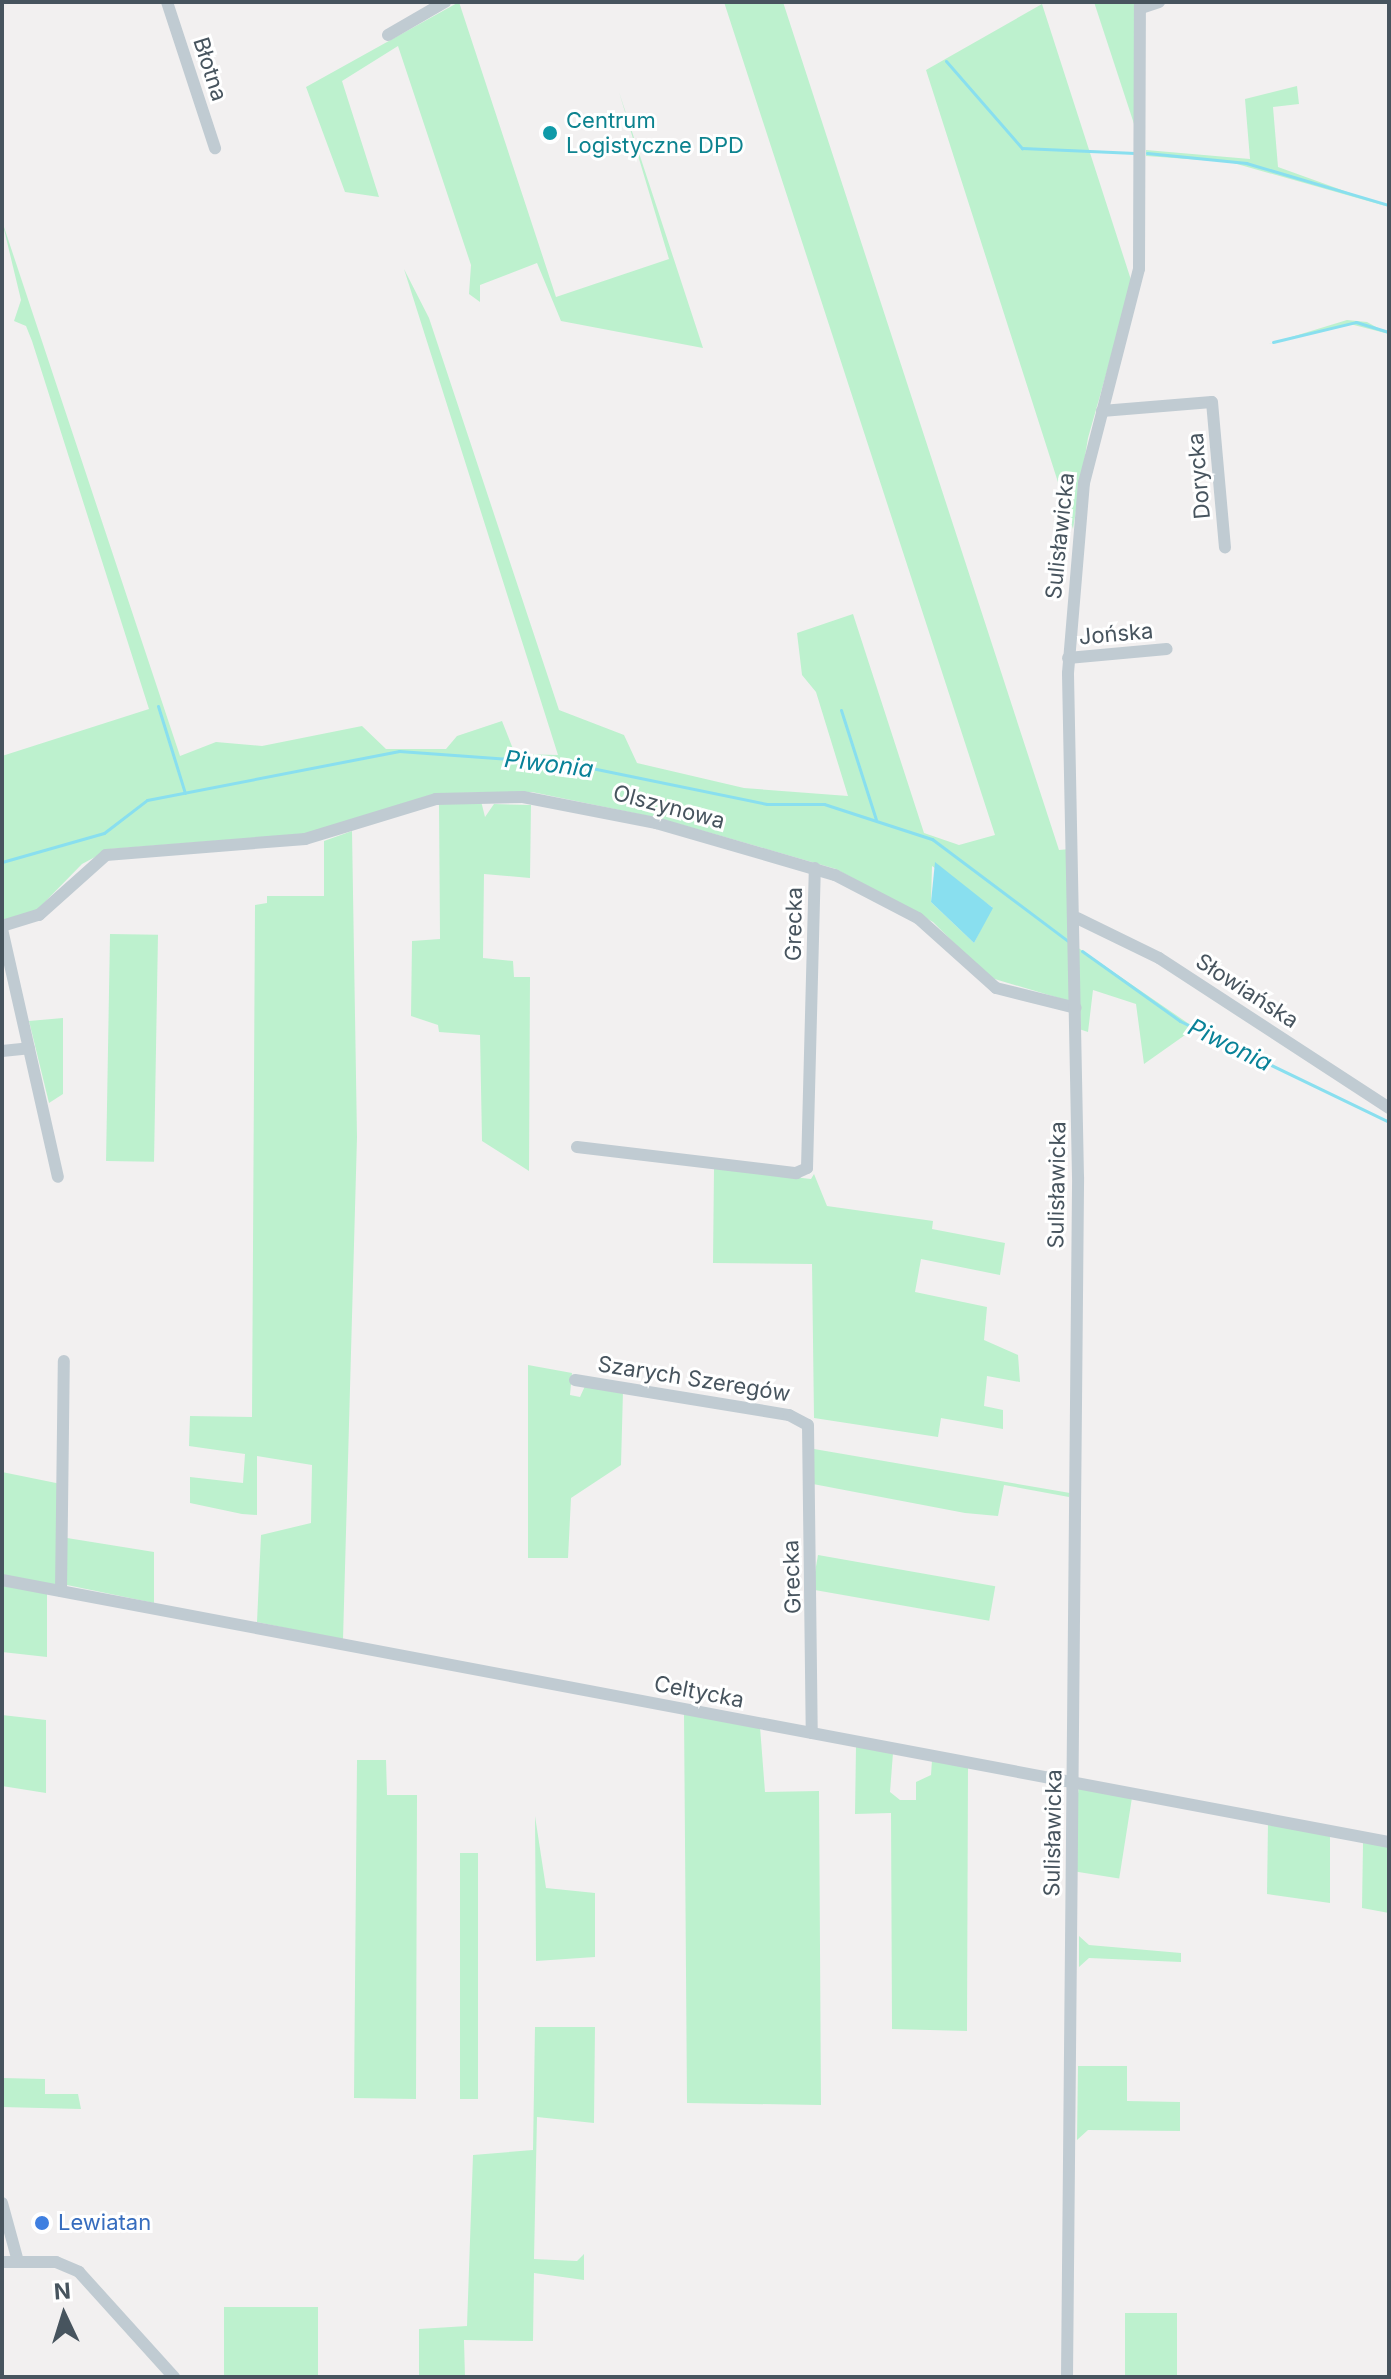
<!DOCTYPE html>
<meta charset="utf-8">
<style>
body{margin:0}
#map{position:relative;width:1391px;height:2379px;overflow:hidden;background:#f2f0f0;font-family:Inter,sans-serif}
div>[style]{position:absolute}
.green>*{inset:0;background:#bdf1ce;transform-origin:0 0}
.water>*{inset:0;background:#89dfef}
.stream>*{height:3px;margin:-1.5px;padding:0 1.5px;transform-origin:1.5px;border-radius:1.5px;background:#89dfef}
.minor>*{height:12px;margin:-6px;padding:0 6px;transform-origin:6px;border-radius:6px;background:#c0cbd2}
.dots>*{width:22px;height:22px;translate:-50% -50%;box-sizing:border-box;border:4px solid #fff;border-radius:50%}
span{translate:-50% -50%;white-space:nowrap;text-align:center;line-height:1.15;-webkit-text-stroke:6px #fff;paint-order:stroke}
.street-label{font-size:22px;color:#47545e}
.culture-label{font-size:22px;color:#0d838f}
.left{translate:0 -50%;text-align:left}
.shop-label{font-size:22px;color:#366cbe}
.water-label{font-size:24px;color:#098298;font-style:italic}
.frame{position:absolute;inset:0;border:4px solid #47545e;pointer-events:none}
.north{position:absolute;left:24px;top:2275px;width:80px;height:80px;-webkit-text-stroke:6px #fff;paint-order:stroke;rotate:356deg;font-size:22px;font-weight:700;line-height:32px;text-align:center;color:#47545e}
.north::after{content:'';display:block;margin:auto;width:28px;height:36px;background:#47545e;clip-path:polygon(50% 0,100% 100%,50% 72%,0 100%)}
</style>
<div id="map">
<div class="green">
<i style="clip-path:polygon(459px 2px,556px 297px,669px 259px,619px 92px,703px 348px,561px 321px,537px 263px,480px 285px,480px 302px,469px 294px,471px 265px,398px 46px,342px 81px,379px 197px,345px 192px,306px 87px)"></i>
<i style="clip-path:polygon(evenodd,724px 2px,783px 2px,1059px 850px,1070px 849px,1074px 945px,1195px 1028px,1144px 1064px,1136px 1004px,1093px 990px,1088px 1032px,1079px 1029px,1079px 1004px,988px 977px,933px 922px,836px 869px,658px 818px,532px 792px,454px 793px,317px 833px,110px 849px,82px 864px,36px 911px,2px 921px,2px 756px,149px 709px,32px 341px,26px 326px,14px 321px,21px 300px,2px 221px,180px 756px,216px 742px,262px 746px,362px 726px,386px 749px,446px 749px,457px 736px,502px 721px,515px 754px,558px 755px,404px 269px,429px 318px,559px 710px,624px 735px,637px 763px,744px 788px,848px 796px,816px 692px,802px 675px,797px 633px,853px 614px,924px 833px,959px 845px,995px 835px,724px 2px,932px 866px,992px 907px,974px 943px,931px 902px,932px 866px)"></i>
<i style="clip-path:polygon(1094px 2px,1137px 2px,1136px 130px)"></i>
<i style="clip-path:polygon(1042px 4px,1132px 283px,1088px 438px,1073px 529px,926px 70px)"></i>
<i style="clip-path:polygon(1297px 86px,1299px 104px,1273px 107px,1278px 167px,1389px 207px,1230px 162px,1146px 156px,1146px 150px,1250px 159px,1245px 99px)"></i>
<i style="clip-path:polygon(1347px 320px,1367px 322px,1389px 334px,1350px 324px,1268px 344px)"></i>
<i style="clip-path:polygon(481px 801px,485px 817px,494px 804px,531px 805px,530px 878px,484px 874px,483px 958px,513px 961px,514px 977px,530px 977px,529px 1171px,482px 1141px,480px 1035px,439px 1032px,438px 1025px,411px 1016px,412px 941px,440px 939px,439px 803px)"></i>
<i style="clip-path:polygon(352px 831px,357px 1137px,343px 1640px,257px 1622px,261px 1535px,311px 1523px,312px 1465px,257px 1456px,257px 1515px,242px 1514px,190px 1503px,190px 1477px,243px 1483px,245px 1454px,189px 1446px,190px 1416px,252px 1417px,255px 905px,267px 903px,267px 896px,324px 896px,324px 841px)"></i>
<i style="left:110px;top:934px;width:48px;height:227px;rotate:1deg"></i>
<i style="clip-path:polygon(63px 1018px,63px 1094px,49px 1103px,29px 1021px)"></i>
<i style="clip-path:polygon(714px 1168px,811px 1179px,814px 1174px,827px 1206px,933px 1221px,932px 1229px,1005px 1243px,1000px 1275px,921px 1259px,915px 1292px,987px 1307px,984px 1340px,1018px 1355px,1020px 1382px,987px 1376px,984px 1406px,1003px 1410px,1003px 1429px,941px 1418px,938px 1437px,814px 1418px,812px 1264px,713px 1263px)"></i>
<i style="clip-path:polygon(528px 1365px,572px 1373px,570px 1395px,580px 1397px,585px 1386px,623px 1391px,621px 1465px,571px 1498px,568px 1558px,528px 1558px)"></i>
<i style="clip-path:polygon(814px 1449px,1070px 1493px,1069px 1497px,1004px 1485px,998px 1516px,965px 1513px,813px 1484px)"></i>
<i style="clip-path:polygon(2px 1472px,61px 1484px,58px 1586px,2px 1575px)"></i>
<i style="clip-path:polygon(67px 1538px,154px 1552px,154px 1603px,67px 1585px)"></i>
<i style="left:818px;top:1555px;width:180px;height:35px;rotate:10deg"></i>
<i style="clip-path:polygon(2px 1584px,47px 1592px,47px 1657px,2px 1652px)"></i>
<i style="clip-path:polygon(684px 1713px,760px 1727px,765px 1792px,819px 1791px,821px 2105px,687px 2103px)"></i>
<i style="clip-path:polygon(2px 1715px,46px 1720px,46px 1793px,2px 1786px)"></i>
<i style="clip-path:polygon(856px 1746px,893px 1753px,890px 1792px,900px 1800px,916px 1800px,916px 1782px,931px 1775px,932px 1760px,968px 1766px,967px 2031px,892px 2029px,891px 1813px,855px 1814px)"></i>
<i style="clip-path:polygon(357px 1760px,386px 1760px,387px 1795px,417px 1795px,416px 2099px,354px 2098px)"></i>
<i style="left:1079px;top:1787px;width:54px;height:84px;rotate:9deg"></i>
<i style="clip-path:polygon(535px 1816px,546px 1888px,595px 1893px,595px 1957px,536px 1961px)"></i>
<i style="clip-path:polygon(1268px 1822px,1330px 1835px,1330px 1903px,1267px 1894px)"></i>
<i style="clip-path:polygon(1363px 1843px,1389px 1846px,1389px 1913px,1362px 1908px)"></i>
<i style="left:460px;top:1853px;width:18px;height:246px"></i>
<i style="clip-path:polygon(1079px 1936px,1089px 1945px,1181px 1953px,1181px 1962px,1089px 1958px,1079px 1967px)"></i>
<i style="clip-path:polygon(535px 2027px,595px 2027px,594px 2123px,537px 2117px,534px 2259px,577px 2261px,584px 2254px,584px 2280px,534px 2273px,533px 2341px,464px 2340px,465px 2377px,419px 2377px,419px 2329px,467px 2326px,473px 2155px,533px 2150px)"></i>
<i style="clip-path:polygon(1078px 2066px,1127px 2066px,1127px 2101px,1180px 2102px,1180px 2131px,1088px 2130px,1077px 2140px)"></i>
<i style="clip-path:polygon(2px 2078px,45px 2079px,45px 2094px,78px 2094px,81px 2109px,2px 2107px)"></i>
<i style="left:318px;top:2307px;width:70px;height:94px;rotate:90deg"></i>
<i style="left:1125px;top:2313px;width:52px;height:64px"></i>
</div>
<div class="water">
<i style="clip-path:polygon(935px 862px,993px 908px,974px 943px,931px 902px)"></i>
</div>
<div class="stream">
<i style="left:946px;top:61px;width:116px;rotate:48.9deg"></i>
<i style="left:1022px;top:148px;width:113px;rotate:2.5deg"></i>
<i style="left:1147px;top:153px;width:100px;rotate:5.8deg"></i>
<i style="left:1246px;top:163px;width:149px;rotate:16.4deg"></i>
<i style="left:1273px;top:342px;width:85px;rotate:-13.5deg"></i>
<i style="left:1356px;top:322px;width:34px;rotate:17deg"></i>
<i style="left:158px;top:706px;width:91px;rotate:72.8deg"></i>
<i style="left:841px;top:710px;width:115px;rotate:72.3deg"></i>
<i style="left:2px;top:862px;width:106px;rotate:-15.9deg"></i>
<i style="left:104px;top:833px;width:54px;rotate:-37.5deg"></i>
<i style="left:147px;top:800px;width:257px;rotate:-11deg"></i>
<i style="left:399px;top:751px;width:168px;rotate:4.1deg"></i>
<i style="left:567px;top:763px;width:204px;rotate:11.6deg"></i>
<i style="left:767px;top:804px;width:57px"></i>
<i style="left:824px;top:804px;width:114px;rotate:18deg"></i>
<i style="left:932px;top:839px;width:171px;rotate:36.9deg"></i>
<i style="left:1082px;top:951px;width:120px;rotate:35.5deg"></i>
<i style="left:1180px;top:1021px;width:232px;rotate:25.8deg"></i>
</div>
<div class="minor">
<i style="left:167px;top:2px;width:154px;rotate:71.8deg"></i>
<i style="left:1141px;top:8px;width:19px;rotate:-18deg"></i>
<i style="left:388px;top:35px;width:66px;rotate:-30.1deg"></i>
<i style="left:1102px;top:411px;width:110px;rotate:-4.7deg"></i>
<i style="left:1212px;top:402px;width:146px;rotate:84.9deg"></i>
<i style="left:1068px;top:658px;width:99px;rotate:-5.2deg"></i>
<i style="left:1077px;top:918px;width:91px;rotate:26deg"></i>
<i style="left:1159px;top:958px;width:275px;rotate:33.1deg"></i>
<i style="left:2px;top:926px;width:39px;rotate:-17deg"></i>
<i style="left:39px;top:915px;width:90px;rotate:-41.8deg"></i>
<i style="left:106px;top:855px;width:200px;rotate:-4.6deg"></i>
<i style="left:305px;top:839px;width:137px;rotate:-17deg"></i>
<i style="left:436px;top:799px;width:87px;rotate:-1.3deg"></i>
<i style="left:523px;top:797px;width:136px;rotate:11.1deg"></i>
<i style="left:656px;top:823px;width:186px;rotate:16.2deg"></i>
<i style="left:835px;top:875px;width:93px;rotate:27.4deg"></i>
<i style="left:918px;top:918px;width:105px;rotate:41.9deg"></i>
<i style="left:996px;top:988px;width:82px;rotate:14deg"></i>
<i style="left:2px;top:929px;width:254px;rotate:77.3deg"></i>
<i style="left:2px;top:1051px;width:27px;rotate:-6deg"></i>
<i style="left:577px;top:1147px;width:221px;rotate:6.8deg"></i>
<i style="left:796px;top:1173px;width:12px;rotate:-24deg"></i>
<i style="left:807px;top:1168px;width:300px;rotate:-88.5deg"></i>
<i style="left:575px;top:1380px;width:217px;rotate:9.3deg"></i>
<i style="left:789px;top:1415px;width:21px;rotate:28deg"></i>
<i style="left:808px;top:1425px;width:308px;rotate:89.3deg"></i>
<i style="left:2px;top:1580px;width:1412px;rotate:10.7deg"></i>
<i style="left:61px;top:1591px;width:230px;rotate:-89.3deg"></i>
<i style="left:2px;top:2203px;width:57px;rotate:74.7deg"></i>
<i style="left:2px;top:2262px;width:54px"></i>
<i style="left:56px;top:2262px;width:25px;rotate:23deg"></i>
<i style="left:79px;top:2272px;width:142px;rotate:47.9deg"></i>
<i style="left:1067px;top:2377px;width:1200px;rotate:-89.47deg"></i>
<i style="left:1078px;top:1177px;width:504px;rotate:-91.14deg"></i>
<i style="left:1068px;top:673px;width:191px;rotate:-85.2deg"></i>
<i style="left:1084px;top:483px;width:221px;rotate:-75.6deg"></i>
<i style="left:1139px;top:269px;width:267px;rotate:-89.8deg"></i>
</div>
<div class="dots">
<i style="left:550px;top:133px;background:#0f9aa8"></i>
<i style="left:42px;top:2223px;background:#3f7fe0"></i>
</div>
<div class="street-label">
<span style="left:210px;top:69px;rotate:72deg">Błotna</span>
<span style="left:1199px;top:476px;rotate:-95deg">Dorycka</span>
<span style="left:1060px;top:536px;rotate:-84deg">Sulisławicka</span>
<span style="left:1116px;top:634px;rotate:-5deg">Jońska</span>
<span style="left:669px;top:807px;rotate:15deg">Olszynowa</span>
<span style="left:794px;top:924px;rotate:-89deg">Grecka</span>
<span style="left:1247px;top:991px;rotate:33deg">Słowiańska</span>
<span style="left:1057px;top:1185px;rotate:-89deg">Sulisławicka</span>
<span style="left:694px;top:1379px;rotate:9deg">Szarych Szeregów</span>
<span style="left:792px;top:1577px;rotate:-92deg">Grecka</span>
<span style="left:699px;top:1692px;rotate:11deg">Celtycka</span>
<span style="left:1053px;top:1833px;rotate:-89deg">Sulisławicka</span>
</div>
<div class="culture-label">
<span class="left" style="left:566px;top:133px">Centrum<br>Logistyczne DPD</span>
</div>
<div class="shop-label">
<span class="left" style="left:58px;top:2223px">Lewiatan</span>
</div>
<div class="water-label">
<span style="left:549px;top:764px;rotate:7deg">Piwonia</span>
<span style="left:1230px;top:1045px;rotate:26deg">Piwonia</span>
</div>
<div class="frame"></div>
<div class="north">N</div>
</div>
